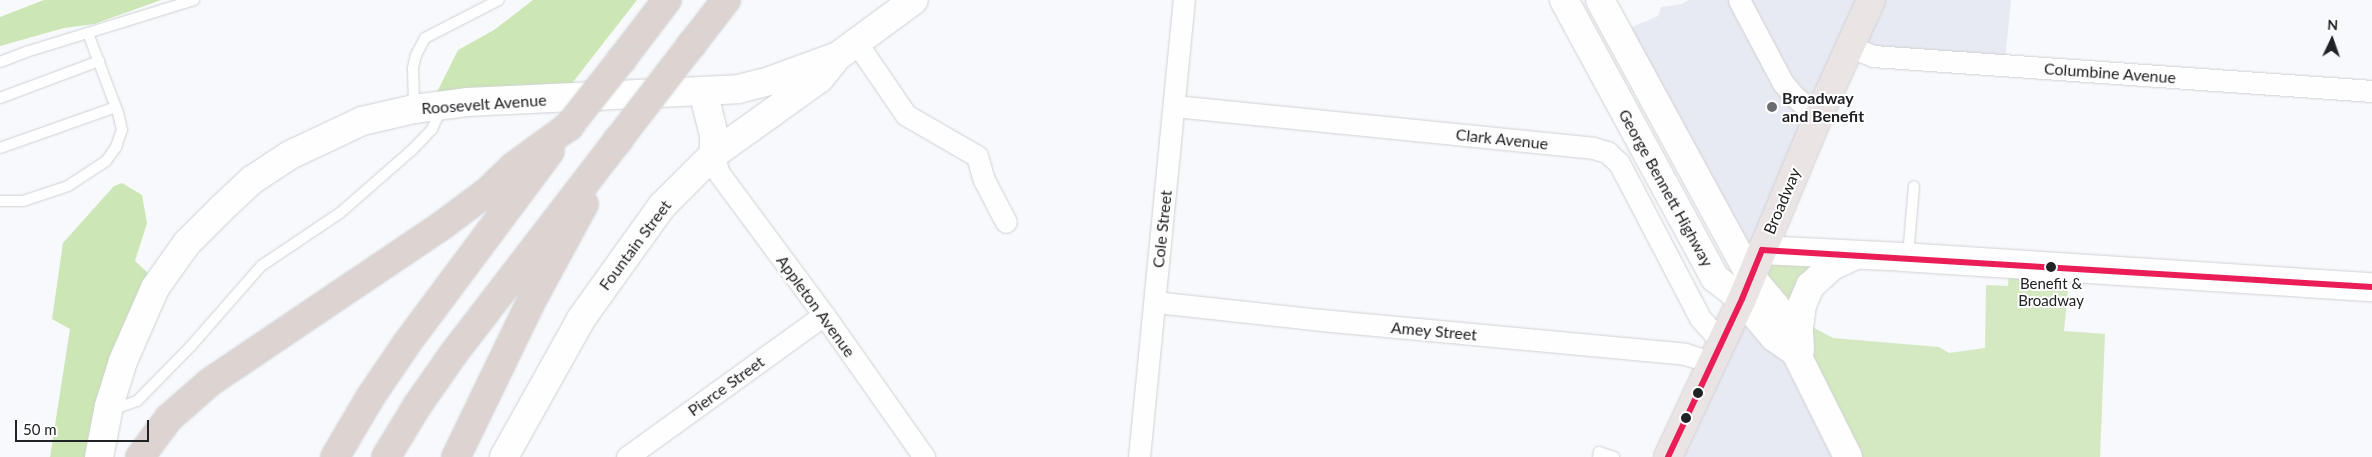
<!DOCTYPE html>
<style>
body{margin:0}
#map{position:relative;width:2372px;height:457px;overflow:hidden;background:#f7f9fc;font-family:Lato,sans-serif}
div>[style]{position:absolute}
.built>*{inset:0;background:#e7eaf2}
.green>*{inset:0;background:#d4e8c2}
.forest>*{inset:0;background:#cce6b5}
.roads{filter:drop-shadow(0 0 1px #d0d1d3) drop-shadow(0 0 1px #d0d1d3)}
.lane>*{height:10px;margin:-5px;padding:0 5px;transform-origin:5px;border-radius:5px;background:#fefeff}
.street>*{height:21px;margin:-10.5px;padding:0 10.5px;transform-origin:10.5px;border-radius:10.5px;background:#fefeff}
.secondary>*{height:28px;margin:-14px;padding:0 14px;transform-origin:14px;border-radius:14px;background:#fefeff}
.primary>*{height:28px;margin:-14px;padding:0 14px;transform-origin:14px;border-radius:14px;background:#eae5e4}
.highway>*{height:28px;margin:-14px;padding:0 14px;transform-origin:14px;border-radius:14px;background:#ddd4d2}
.bridges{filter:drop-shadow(0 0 1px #d4d5d7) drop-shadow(0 0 1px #d4d5d7)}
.highway-bridge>*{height:28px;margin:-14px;padding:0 14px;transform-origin:14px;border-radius:14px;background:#ddd4d2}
.bus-1>*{height:6px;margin:-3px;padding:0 3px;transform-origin:3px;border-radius:3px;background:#ea1d57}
.dots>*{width:14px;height:14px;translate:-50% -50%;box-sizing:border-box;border:2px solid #fff;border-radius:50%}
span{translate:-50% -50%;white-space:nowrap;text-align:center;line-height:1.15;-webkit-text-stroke:4px #fff;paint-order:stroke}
.bus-label{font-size:15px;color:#212225}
.street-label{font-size:16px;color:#212225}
.poi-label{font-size:16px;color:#212225;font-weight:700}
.left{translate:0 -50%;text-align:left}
.north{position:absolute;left:2307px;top:15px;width:50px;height:50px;-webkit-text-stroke:4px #fff;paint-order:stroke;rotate:3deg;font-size:14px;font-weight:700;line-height:20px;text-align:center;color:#212225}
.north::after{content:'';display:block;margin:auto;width:18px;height:22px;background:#212225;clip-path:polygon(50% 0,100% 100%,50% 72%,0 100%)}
.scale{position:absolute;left:15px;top:420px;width:134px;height:22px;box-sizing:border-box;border:2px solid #212225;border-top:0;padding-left:6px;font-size:15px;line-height:18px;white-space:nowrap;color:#212225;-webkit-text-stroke:4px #fff;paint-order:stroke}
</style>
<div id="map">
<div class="built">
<i style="clip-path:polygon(1689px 0,2011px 0,2004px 70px,1852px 57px,1758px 266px,1618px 33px,1658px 16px,1661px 7px,1682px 4px)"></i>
<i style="clip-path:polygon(1747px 290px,1843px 457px,1669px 457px)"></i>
</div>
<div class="green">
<i style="clip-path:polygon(1838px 258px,1824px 277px,1803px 322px,1833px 338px,1939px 347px,1949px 353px,1985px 348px,1986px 285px,2008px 286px,2009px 271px,2049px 275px,2047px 288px,2068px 289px,2064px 331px,2105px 334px,2100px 457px,1843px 457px,1758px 266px)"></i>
</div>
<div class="forest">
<i style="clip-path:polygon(44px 0,161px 0,94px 24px,64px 28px,0 46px,0 17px)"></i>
<i style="clip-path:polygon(533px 0,637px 0,566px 91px,436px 94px,458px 50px,494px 30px)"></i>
<i style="clip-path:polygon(122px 183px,142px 195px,147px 223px,135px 261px,163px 287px,104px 457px,50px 457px,70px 329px,52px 319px,63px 243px,114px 186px)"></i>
</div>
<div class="roads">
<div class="lane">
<i style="left:0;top:62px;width:28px;rotate:-21deg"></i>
<i style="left:26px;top:52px;width:176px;rotate:-17.2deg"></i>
<i style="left:0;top:98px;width:106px;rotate:-20.5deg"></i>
<i style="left:414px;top:108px;width:40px;rotate:-91.4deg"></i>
<i style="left:413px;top:68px;width:13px;rotate:-77deg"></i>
<i style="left:416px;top:55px;width:19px;rotate:-62deg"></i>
<i style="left:425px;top:38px;width:83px;rotate:-27.2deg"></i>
<i style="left:0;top:148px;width:123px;rotate:-19.5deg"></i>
<i style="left:0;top:201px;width:23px"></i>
<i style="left:23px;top:201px;width:47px;rotate:-18.4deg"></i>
<i style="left:68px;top:186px;width:45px;rotate:-33.3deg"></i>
<i style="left:106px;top:161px;width:17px;rotate:-54deg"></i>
<i style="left:116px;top:147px;width:18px;rotate:-71deg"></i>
<i style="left:122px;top:130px;width:17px;rotate:-103deg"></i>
<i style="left:118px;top:113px;width:85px;rotate:-110.6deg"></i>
<i style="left:1908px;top:256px;width:70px;rotate:-85.1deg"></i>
<i style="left:111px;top:410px;width:28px;rotate:-19deg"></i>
<i style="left:137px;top:401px;width:77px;rotate:-45.5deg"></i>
<i style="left:191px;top:346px;width:106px;rotate:-48.8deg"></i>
<i style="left:261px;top:266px;width:95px;rotate:-33.9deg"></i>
<i style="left:340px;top:213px;width:96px;rotate:-41.2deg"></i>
<i style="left:412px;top:150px;width:29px;rotate:-46deg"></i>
<i style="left:432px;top:129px;width:23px;rotate:-65deg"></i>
<i style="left:1598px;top:457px;width:5px;rotate:-79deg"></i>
<i style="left:1599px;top:452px;width:16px;rotate:18deg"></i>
</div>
<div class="street">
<i style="left:1739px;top:0;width:94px;rotate:62.1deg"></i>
<i style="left:1783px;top:83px;width:17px;rotate:50deg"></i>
<i style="left:1794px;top:96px;width:32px;rotate:41deg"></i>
<i style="left:856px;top:42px;width:88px;rotate:55.6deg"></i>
<i style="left:906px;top:115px;width:82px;rotate:30deg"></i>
<i style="left:977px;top:156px;width:25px;rotate:74deg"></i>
<i style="left:984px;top:180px;width:47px;rotate:62.4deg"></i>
<i style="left:1851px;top:47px;width:24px;rotate:22deg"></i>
<i style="left:1873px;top:56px;width:500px;rotate:4.01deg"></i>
<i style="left:1174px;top:106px;width:421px;rotate:5.7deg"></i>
<i style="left:1593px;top:148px;width:15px;rotate:16deg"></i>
<i style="left:1607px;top:152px;width:16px;rotate:43deg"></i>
<i style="left:1619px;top:163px;width:175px;rotate:62.4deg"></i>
<i style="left:1700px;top:318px;width:31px;rotate:48deg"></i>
<i style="left:714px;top:154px;width:18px;rotate:77deg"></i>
<i style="left:718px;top:172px;width:178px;rotate:53.5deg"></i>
<i style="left:824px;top:315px;width:174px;rotate:54.8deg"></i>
<i style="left:1155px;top:302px;width:167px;rotate:6.2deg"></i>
<i style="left:1321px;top:320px;width:366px;rotate:5.3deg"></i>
<i style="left:1685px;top:354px;width:28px;rotate:17deg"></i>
<i style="left:627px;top:457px;width:243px;rotate:-35.8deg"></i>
<i style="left:1139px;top:457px;width:459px;rotate:-84.4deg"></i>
</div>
<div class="secondary">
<i style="left:1564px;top:0;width:316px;rotate:61.5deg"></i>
<i style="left:1715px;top:278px;width:34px;rotate:38deg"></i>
<i style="left:1742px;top:299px;width:50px;rotate:49.9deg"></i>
<i style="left:1774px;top:337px;width:21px;rotate:35deg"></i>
<i style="left:1600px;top:0;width:315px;rotate:61.4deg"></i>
<i style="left:1751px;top:277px;width:38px;rotate:50deg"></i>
<i style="left:1775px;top:306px;width:22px;rotate:60deg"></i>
<i style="left:1786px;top:325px;width:30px;rotate:70deg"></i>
<i style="left:1796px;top:353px;width:116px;rotate:63.4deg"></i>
<i style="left:703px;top:91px;width:45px;rotate:76deg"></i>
<i style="left:714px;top:135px;width:19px;rotate:90deg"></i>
<i style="left:1762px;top:250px;width:141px;rotate:2.8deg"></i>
<i style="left:1903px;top:257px;width:470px;rotate:3.7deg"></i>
<i style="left:1800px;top:350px;width:22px;rotate:-93deg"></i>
<i style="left:1799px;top:328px;width:23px;rotate:-83deg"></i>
<i style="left:1802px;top:305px;width:21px;rotate:-67deg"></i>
<i style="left:1810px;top:286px;width:30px;rotate:-42deg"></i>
<i style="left:1832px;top:266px;width:26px;rotate:-25deg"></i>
<i style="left:99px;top:457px;width:52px;rotate:-78.9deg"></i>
<i style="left:109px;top:406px;width:47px;rotate:-72.7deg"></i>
<i style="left:123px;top:361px;width:80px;rotate:-66.3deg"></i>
<i style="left:155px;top:288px;width:55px;rotate:-54.6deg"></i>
<i style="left:187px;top:243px;width:48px;rotate:-45deg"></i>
<i style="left:221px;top:209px;width:42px;rotate:-43.1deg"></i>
<i style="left:252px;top:180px;width:45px;rotate:-33.3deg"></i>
<i style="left:290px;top:155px;width:80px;rotate:-25.3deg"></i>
<i style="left:362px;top:121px;width:53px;rotate:-13deg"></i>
<i style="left:414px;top:109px;width:53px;rotate:-7.5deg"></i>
<i style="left:467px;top:102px;width:271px;rotate:-2.7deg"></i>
<i style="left:738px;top:89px;width:33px;rotate:-14deg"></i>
<i style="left:770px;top:81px;width:72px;rotate:-20.2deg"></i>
<i style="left:838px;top:56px;width:94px;rotate:-36.4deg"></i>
<i style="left:504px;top:457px;width:158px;rotate:-60.8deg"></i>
<i style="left:581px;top:319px;width:139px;rotate:-54.4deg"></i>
<i style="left:662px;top:206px;width:74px;rotate:-45deg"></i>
<i style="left:714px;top:154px;width:130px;rotate:-35.6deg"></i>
<i style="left:820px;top:78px;width:22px;rotate:-51deg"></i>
</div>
<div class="primary">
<i style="left:1668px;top:457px;width:174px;rotate:-64.9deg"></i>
<i style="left:1742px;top:299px;width:197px;rotate:-67.3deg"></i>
<i style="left:1818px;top:117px;width:128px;rotate:-65.6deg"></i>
</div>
<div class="highway">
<i style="left:692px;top:44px;width:56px;rotate:-52.3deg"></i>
<i style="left:622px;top:59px;width:74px;rotate:-52.7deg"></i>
<i style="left:140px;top:457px;width:49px;rotate:-53.4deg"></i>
<i style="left:169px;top:418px;width:55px;rotate:-41.3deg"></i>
<i style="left:210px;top:382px;width:282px;rotate:-34deg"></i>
<i style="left:444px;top:224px;width:54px;rotate:-36.7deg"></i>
<i style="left:487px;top:192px;width:37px;rotate:-44deg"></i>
<i style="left:514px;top:166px;width:68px;rotate:-36deg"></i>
<i style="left:335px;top:457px;width:71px;rotate:-59.5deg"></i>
<i style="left:371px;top:396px;width:64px;rotate:-55.8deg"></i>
<i style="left:407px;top:343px;width:239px;rotate:-53.3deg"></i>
<i style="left:386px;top:457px;width:60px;rotate:-58.7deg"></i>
<i style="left:417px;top:406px;width:65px;rotate:-55.1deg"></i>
<i style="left:454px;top:353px;width:269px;rotate:-52.4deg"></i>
<i style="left:456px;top:457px;width:177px;rotate:-64.2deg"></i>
<i style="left:533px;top:298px;width:107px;rotate:-61.5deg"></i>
</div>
</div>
<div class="bridges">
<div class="highway-bridge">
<i style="left:569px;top:126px;width:85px;rotate:-51.7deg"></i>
<i style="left:618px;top:140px;width:121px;rotate:-52.4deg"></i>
</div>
</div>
<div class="bus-1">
<i style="left:1762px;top:250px;width:611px;rotate:3.47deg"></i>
<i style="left:1668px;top:457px;width:174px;rotate:-64.9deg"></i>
<i style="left:1742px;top:299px;width:53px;rotate:-67.8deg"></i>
</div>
<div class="dots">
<i style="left:1772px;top:107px;background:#6c6d70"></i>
<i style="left:2051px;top:267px;background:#212225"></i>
<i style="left:1698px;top:393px;background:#212225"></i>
<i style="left:1686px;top:418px;background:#212225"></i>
</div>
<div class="bus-label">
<span style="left:2051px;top:292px">Benefit &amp;<br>Broadway</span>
</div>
<div class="street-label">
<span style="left:2110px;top:73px;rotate:4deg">Columbine Avenue</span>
<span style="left:484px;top:104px;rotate:-4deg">Roosevelt Avenue</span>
<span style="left:1502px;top:139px;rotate:6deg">Clark Avenue</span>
<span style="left:1666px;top:188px;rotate:61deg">George Bennett Highway</span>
<span style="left:1782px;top:201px;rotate:-67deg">Broadway</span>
<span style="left:1162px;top:229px;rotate:-84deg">Cole Street</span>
<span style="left:635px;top:245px;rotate:-53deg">Fountain Street</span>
<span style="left:816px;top:306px;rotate:54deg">Appleton Avenue</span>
<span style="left:1434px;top:331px;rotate:5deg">Amey Street</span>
<span style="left:726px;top:386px;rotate:-36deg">Pierce Street</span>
</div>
<div class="poi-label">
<span class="left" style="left:1782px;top:107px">Broadway<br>and Benefit</span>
</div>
<div class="north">N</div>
<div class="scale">50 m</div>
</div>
